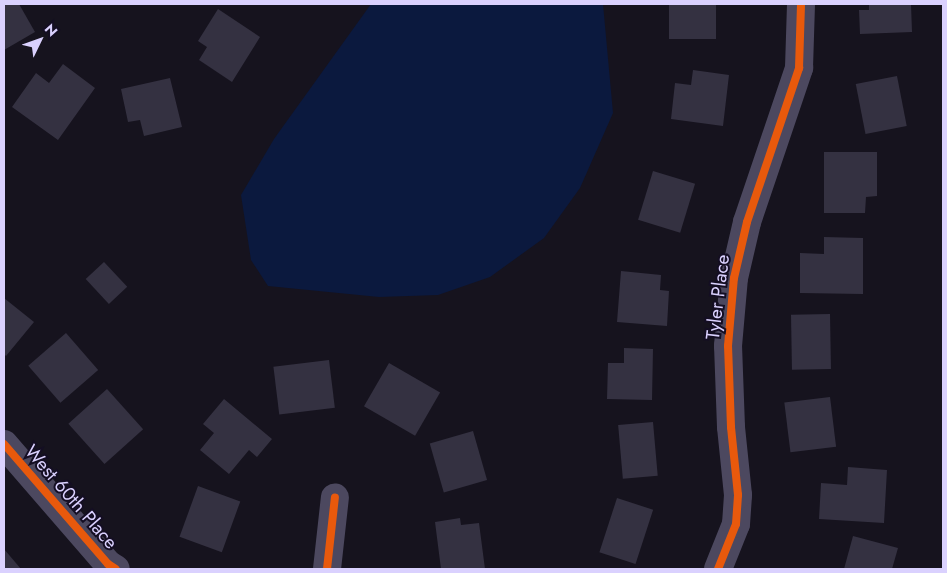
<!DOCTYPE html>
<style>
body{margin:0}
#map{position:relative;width:947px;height:573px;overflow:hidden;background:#16131e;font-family:Jost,sans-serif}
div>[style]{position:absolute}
.water>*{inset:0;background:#0b193e}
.building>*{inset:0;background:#343141;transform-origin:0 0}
.street>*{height:28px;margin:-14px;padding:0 14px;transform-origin:14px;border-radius:14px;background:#4c485f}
.cycleway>*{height:8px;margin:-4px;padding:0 4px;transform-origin:4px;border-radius:4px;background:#e8590c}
span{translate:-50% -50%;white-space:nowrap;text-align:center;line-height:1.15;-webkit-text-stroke:4px #140e23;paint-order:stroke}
.street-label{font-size:19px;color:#dad1fe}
.frame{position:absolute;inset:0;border:5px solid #dad1fe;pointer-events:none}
.north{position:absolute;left:15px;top:15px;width:50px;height:50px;-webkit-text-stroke:4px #140e23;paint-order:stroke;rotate:48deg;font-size:14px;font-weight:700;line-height:20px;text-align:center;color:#dad1fe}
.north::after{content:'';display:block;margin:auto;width:18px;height:22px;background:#dad1fe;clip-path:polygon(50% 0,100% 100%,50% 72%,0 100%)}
</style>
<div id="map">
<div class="water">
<i style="clip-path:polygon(371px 4px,603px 4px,613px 113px,580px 188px,544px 238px,490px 277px,438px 295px,379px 297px,268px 286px,251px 260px,241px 195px,274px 139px)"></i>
</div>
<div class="building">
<i style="clip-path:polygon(4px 4px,19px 4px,35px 32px,4px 50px)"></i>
<i style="left:669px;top:4px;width:47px;height:35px"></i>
<i style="clip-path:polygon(869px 4px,911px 4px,912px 32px,860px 34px,859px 10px,869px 10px)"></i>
<i style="clip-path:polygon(218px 9px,260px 37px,232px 82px,199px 60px,207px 47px,198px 41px)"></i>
<i style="clip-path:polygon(63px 64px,95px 88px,58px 140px,12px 107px,36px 73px,49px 83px)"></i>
<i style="clip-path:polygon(693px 70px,729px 75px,723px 126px,671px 119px,675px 83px,691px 85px)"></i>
<i style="left:897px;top:76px;width:51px;height:42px;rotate:79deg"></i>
<i style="clip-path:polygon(170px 78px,182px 127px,144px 136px,140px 120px,128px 122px,121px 89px)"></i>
<i style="clip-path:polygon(824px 152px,877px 152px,877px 196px,866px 197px,865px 213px,824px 213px)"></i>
<i style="left:653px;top:171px;width:44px;height:51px;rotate:17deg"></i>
<i style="clip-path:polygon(824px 237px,863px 238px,863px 294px,800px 293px,800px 253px,824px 254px)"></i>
<i style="left:104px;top:262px;width:34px;height:25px;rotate:47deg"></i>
<i style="clip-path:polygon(621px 271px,661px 275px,660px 290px,669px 291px,667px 326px,617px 322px)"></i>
<i style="clip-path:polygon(4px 298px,34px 322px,6px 356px,4px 354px)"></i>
<i style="left:830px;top:314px;width:55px;height:39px;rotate:89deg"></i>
<i style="left:66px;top:333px;width:49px;height:50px;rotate:49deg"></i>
<i style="clip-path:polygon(624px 348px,653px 349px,652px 400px,607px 399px,608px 363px,624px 363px)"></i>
<i style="left:329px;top:360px;width:48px;height:56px;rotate:83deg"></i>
<i style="left:389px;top:363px;width:59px;height:50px;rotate:30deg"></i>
<i style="left:107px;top:389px;width:54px;height:52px;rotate:48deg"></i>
<i style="left:830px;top:397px;width:50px;height:46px;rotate:83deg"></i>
<i style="clip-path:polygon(224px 399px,272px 439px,257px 457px,249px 450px,229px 474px,200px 450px,214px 433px,203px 424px)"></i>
<i style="left:653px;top:422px;width:54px;height:35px;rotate:85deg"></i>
<i style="left:473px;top:431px;width:51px;height:45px;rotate:74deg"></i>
<i style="clip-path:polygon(848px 467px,887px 470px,884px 523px,819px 519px,821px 483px,847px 485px)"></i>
<i style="left:198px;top:486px;width:45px;height:54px;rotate:20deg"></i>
<i style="left:617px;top:498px;width:38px;height:57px;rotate:18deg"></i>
<i style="clip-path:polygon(460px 518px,461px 525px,479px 523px,485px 569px,441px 569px,435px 522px)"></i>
<i style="clip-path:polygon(853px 536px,898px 548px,892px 569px,844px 569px)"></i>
<i style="clip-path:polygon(4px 549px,21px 569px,4px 569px)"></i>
</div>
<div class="street">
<i style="left:4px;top:444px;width:159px;rotate:49.1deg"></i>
<i style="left:108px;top:564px;width:9px;rotate:32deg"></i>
<i style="left:327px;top:569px;width:72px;rotate:-83.7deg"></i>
<i style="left:718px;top:569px;width:48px;rotate:-68.2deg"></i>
<i style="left:736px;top:524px;width:29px;rotate:-86deg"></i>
<i style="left:738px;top:495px;width:68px;rotate:-95.9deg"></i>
<i style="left:731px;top:427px;width:81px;rotate:-92.1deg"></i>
<i style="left:728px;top:346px;width:68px;rotate:-85deg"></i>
<i style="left:734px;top:278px;width:57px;rotate:-76.9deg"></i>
<i style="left:747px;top:222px;width:163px;rotate:-71.3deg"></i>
<i style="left:799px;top:68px;width:64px;rotate:-88.2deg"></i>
</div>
<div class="cycleway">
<i style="left:4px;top:444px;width:159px;rotate:49.1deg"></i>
<i style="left:108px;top:564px;width:9px;rotate:32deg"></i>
<i style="left:327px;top:569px;width:72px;rotate:-83.7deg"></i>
<i style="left:718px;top:569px;width:48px;rotate:-68.2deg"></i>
<i style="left:736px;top:524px;width:29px;rotate:-86deg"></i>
<i style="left:738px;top:495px;width:68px;rotate:-95.9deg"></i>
<i style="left:731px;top:427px;width:81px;rotate:-92.1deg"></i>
<i style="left:728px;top:346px;width:68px;rotate:-85deg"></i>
<i style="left:734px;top:278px;width:57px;rotate:-76.9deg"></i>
<i style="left:747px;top:222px;width:163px;rotate:-71.3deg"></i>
<i style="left:799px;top:68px;width:64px;rotate:-88.2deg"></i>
</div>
<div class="street-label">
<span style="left:718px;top:297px;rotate:-83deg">Tyler Place</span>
<span style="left:71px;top:497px;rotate:49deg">West 60th Place</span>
</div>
<div class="frame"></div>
<div class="north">N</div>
</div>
